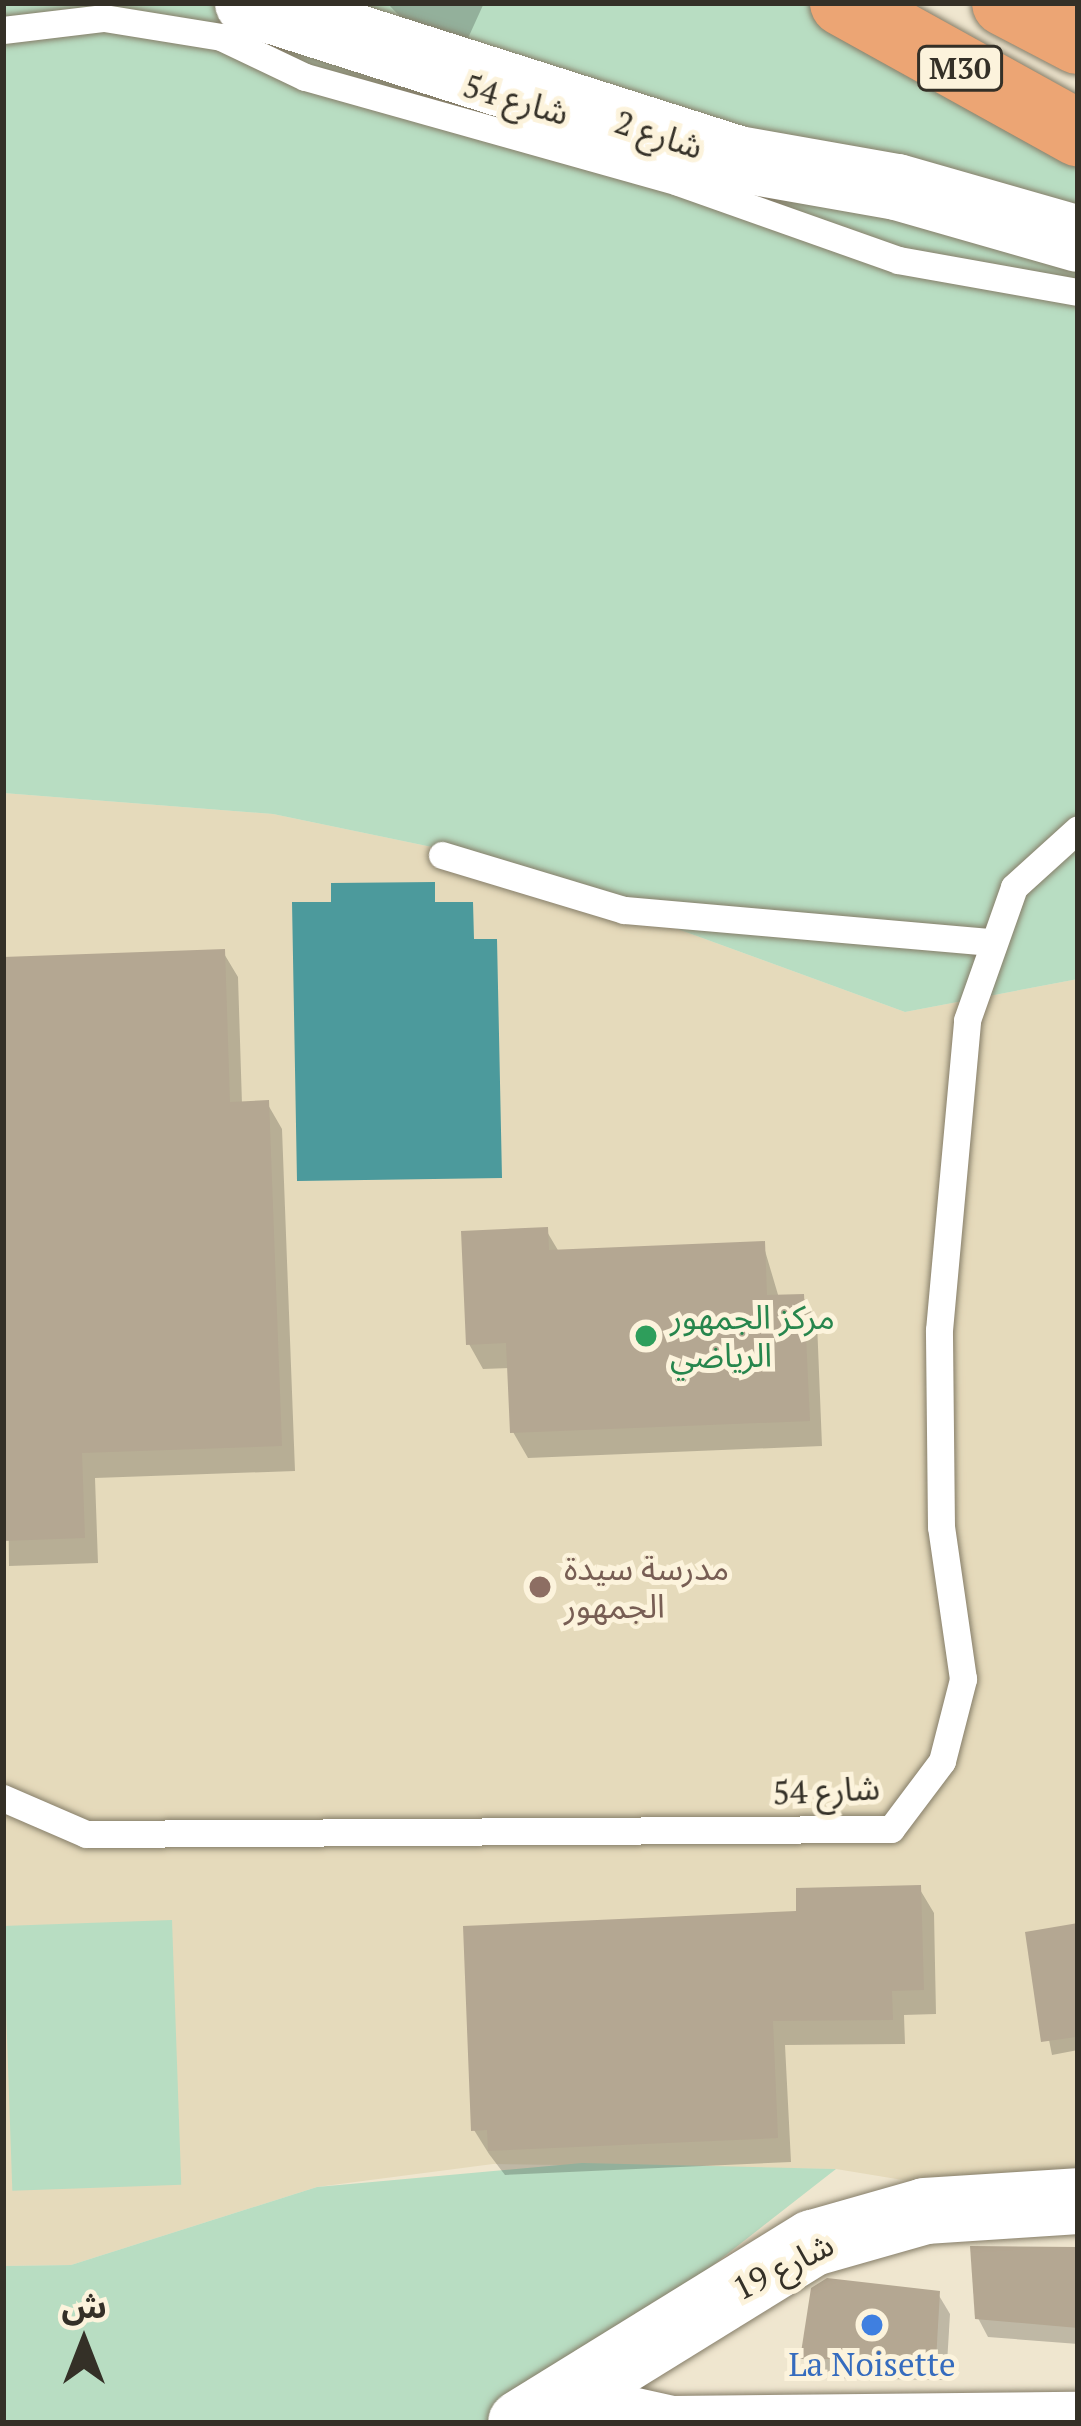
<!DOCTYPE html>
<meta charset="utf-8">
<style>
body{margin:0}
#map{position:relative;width:1081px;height:2426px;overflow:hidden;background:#efe6cf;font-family:"PT Serif","Noto Sans Arabic",serif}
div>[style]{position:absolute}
.built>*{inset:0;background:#e5dabb}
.green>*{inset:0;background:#b8ddc2;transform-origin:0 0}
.water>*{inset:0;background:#4c9a9c}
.shadow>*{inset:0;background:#0003}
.building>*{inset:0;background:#b4a792}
.roads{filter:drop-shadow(0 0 3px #857d68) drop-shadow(0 0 3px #857d68)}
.service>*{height:27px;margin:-13.5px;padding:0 13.5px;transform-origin:13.5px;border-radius:13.5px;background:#fff}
.minor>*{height:54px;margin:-27px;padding:0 27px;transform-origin:27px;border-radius:27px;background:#fff}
.tertiary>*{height:66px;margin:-33px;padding:0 33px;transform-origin:33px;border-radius:33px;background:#fff}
.secondary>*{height:66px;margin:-33px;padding:0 33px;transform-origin:33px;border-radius:33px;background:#fff}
.motorway>*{height:66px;margin:-33px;padding:0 33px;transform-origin:33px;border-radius:33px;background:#eca574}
.dots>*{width:33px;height:33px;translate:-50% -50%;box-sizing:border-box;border:6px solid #fcf3dc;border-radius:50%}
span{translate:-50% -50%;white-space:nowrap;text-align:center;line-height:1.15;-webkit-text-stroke:10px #fcf3dc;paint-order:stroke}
.shield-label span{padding:3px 9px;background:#fcf3dc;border:3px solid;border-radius:9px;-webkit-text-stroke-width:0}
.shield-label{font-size:30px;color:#343027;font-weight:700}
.street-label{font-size:33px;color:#343027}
.leisure-label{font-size:33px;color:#27864d}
.left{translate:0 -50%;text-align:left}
.education-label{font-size:33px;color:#785e54}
.shop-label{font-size:33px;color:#366cbe}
.frame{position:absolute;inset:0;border:6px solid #343027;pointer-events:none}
.north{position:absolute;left:24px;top:2282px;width:120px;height:120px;-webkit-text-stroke:9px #fcf3dc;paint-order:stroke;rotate:0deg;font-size:33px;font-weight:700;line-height:48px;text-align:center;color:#343027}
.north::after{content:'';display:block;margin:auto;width:42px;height:54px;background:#343027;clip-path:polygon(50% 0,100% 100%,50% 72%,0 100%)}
</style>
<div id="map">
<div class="built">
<i style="clip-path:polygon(3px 793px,273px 814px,480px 857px,905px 1012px,1078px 979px,1078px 2209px,836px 2169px,493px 2164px,317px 2187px,71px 2265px,3px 2266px)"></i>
</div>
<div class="green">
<i style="clip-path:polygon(3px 3px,865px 3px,1078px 124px,1078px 979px,905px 1012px,480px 857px,273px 814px,3px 793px)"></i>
<i style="left:172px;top:1920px;width:265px;height:169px;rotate:88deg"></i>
<i style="clip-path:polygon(582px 2163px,836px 2169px,511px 2423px,3px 2423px,3px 2266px,71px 2265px,317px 2187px)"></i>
</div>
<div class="water">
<i style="clip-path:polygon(435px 882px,435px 902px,473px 902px,474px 939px,497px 939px,502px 1178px,297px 1181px,292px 902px,331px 902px,331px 883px)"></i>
</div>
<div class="shadow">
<i style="clip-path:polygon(387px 3px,484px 3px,464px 47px,415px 32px)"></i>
<i style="clip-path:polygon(223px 952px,238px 977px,242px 1104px,267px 1103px,282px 1129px,295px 1471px,95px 1478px,98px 1563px,9px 1566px,3px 960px)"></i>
<i style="clip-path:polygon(546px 1230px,559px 1252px,763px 1244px,779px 1298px,803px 1297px,817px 1322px,822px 1446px,528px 1458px,513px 1432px,510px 1368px,483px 1369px,469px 1344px)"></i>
<i style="clip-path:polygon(919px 1888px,934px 1913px,936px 2014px,904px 2015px,905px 2044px,785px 2045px,791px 2162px,505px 2175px,489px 2154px,474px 2130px,799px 1914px)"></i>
<i style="clip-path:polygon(1078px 1926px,1078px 2050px,1052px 2055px,1028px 1934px)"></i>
<i style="clip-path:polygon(1078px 2273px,1078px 2344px,988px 2337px,978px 2318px)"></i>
<i style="clip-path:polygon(938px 2294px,950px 2314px,946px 2380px,815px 2378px,803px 2358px)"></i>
</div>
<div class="building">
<i style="clip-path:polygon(225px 949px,230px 1102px,269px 1100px,282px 1446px,82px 1453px,85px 1538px,3px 1541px,3px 957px)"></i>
<i style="clip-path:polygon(548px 1227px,549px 1250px,765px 1241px,767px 1295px,804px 1294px,810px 1421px,510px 1433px,506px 1343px,466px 1345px,461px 1231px)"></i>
<i style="clip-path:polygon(921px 1885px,924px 1990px,892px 1991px,893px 2020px,773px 2021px,778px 2138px,488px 2151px,487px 2130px,471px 2131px,463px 1926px,796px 1911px,796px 1888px)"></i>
<i style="clip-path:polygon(1078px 1923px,1076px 2037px,1041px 2042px,1025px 1932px)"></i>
<i style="clip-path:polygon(970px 2246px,1078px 2247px,1078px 2328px,975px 2319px)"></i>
<i style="clip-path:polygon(827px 2278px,940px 2291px,936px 2360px,800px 2359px,811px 2288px)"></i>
</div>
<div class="roads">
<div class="service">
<i style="left:3px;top:30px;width:102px;rotate:-6.8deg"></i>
<i style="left:104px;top:18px;width:119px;rotate:9.2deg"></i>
<i style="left:221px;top:37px;width:93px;rotate:25.5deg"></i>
<i style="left:305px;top:77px;width:387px;rotate:15.7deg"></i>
<i style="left:678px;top:182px;width:233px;rotate:19.5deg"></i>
<i style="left:898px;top:260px;width:183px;rotate:10.1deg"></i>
<i style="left:442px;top:855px;width:190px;rotate:16.8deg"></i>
<i style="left:624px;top:910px;width:367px;rotate:5deg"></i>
<i style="left:3px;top:1798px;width:90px;rotate:23.4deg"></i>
<i style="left:86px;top:1834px;width:805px;rotate:-0.36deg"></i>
<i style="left:891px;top:1829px;width:85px;rotate:-53.1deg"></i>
<i style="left:942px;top:1761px;width:85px;rotate:-75.6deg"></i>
<i style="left:963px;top:1679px;width:154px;rotate:-98.2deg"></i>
<i style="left:941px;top:1527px;width:197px;rotate:-90.6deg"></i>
<i style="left:939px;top:1330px;width:311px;rotate:-84.8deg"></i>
<i style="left:967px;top:1020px;width:141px;rotate:-70.5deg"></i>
<i style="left:1014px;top:887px;width:86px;rotate:-42.2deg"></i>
</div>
<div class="minor">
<i style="left:555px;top:2397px;width:119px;rotate:12.6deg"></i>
<i style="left:671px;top:2423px;width:407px;rotate:-0.6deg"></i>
</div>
<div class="tertiary">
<i style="left:248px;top:3px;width:514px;rotate:17.66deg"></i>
<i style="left:738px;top:159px;width:161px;rotate:10deg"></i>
<i style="left:897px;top:187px;width:188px;rotate:16deg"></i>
</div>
<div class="secondary">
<i style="left:521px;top:2423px;width:343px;rotate:-31.7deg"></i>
<i style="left:813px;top:2243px;width:116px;rotate:-15.9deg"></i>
<i style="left:925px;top:2211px;width:153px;rotate:-3.7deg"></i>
</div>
<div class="motorway">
<i style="left:843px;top:3px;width:269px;rotate:29deg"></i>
<i style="left:1005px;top:3px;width:82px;rotate:27.5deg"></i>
</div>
</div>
<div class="dots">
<i style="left:646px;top:1336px;background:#2e9e5b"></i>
<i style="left:540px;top:1587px;background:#8d6e63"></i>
<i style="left:872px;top:2325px;background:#3f7fe0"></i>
</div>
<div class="shield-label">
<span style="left:960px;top:68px">M30</span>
</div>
<div class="street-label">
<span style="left:516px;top:99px;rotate:16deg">شارع 54</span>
<span style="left:659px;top:134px;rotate:18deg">شارع 2</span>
<span style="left:826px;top:1790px;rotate:-3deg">شارع 54</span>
<span style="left:783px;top:2266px;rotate:-27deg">شارع 19</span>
</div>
<div class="leisure-label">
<span class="left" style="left:670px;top:1336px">مركز الجمهور<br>الرياضي</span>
</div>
<div class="education-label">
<span class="left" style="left:564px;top:1587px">مدرسة سيدة<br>الجمهور</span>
</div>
<div class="shop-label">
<span style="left:872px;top:2364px">La Noisette</span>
</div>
<div class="frame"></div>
<div class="north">ش</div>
</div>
